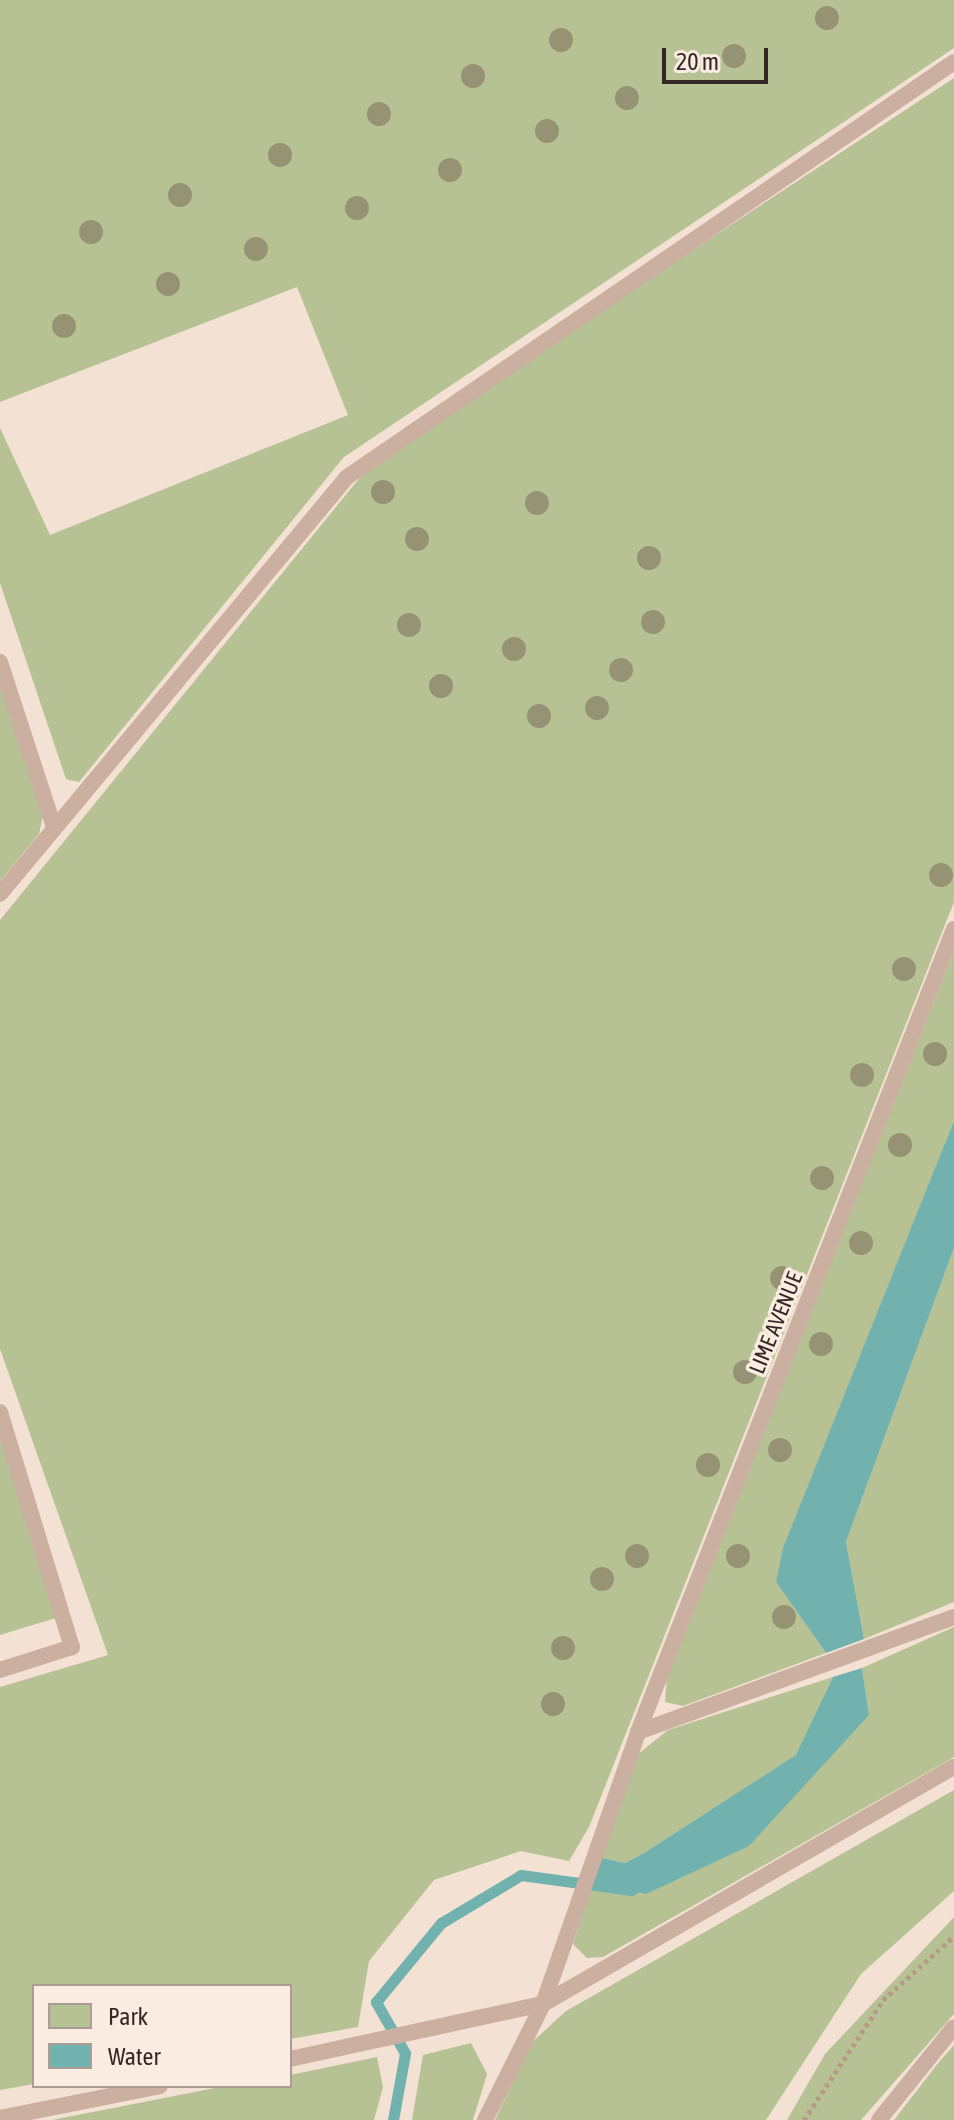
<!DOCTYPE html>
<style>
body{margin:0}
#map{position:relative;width:954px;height:2120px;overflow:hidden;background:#f3e1d4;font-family:"Asap Condensed",sans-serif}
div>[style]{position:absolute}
.green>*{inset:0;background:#b7c294}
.water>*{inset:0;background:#71b2ae}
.stream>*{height:11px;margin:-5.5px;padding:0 5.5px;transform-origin:5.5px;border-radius:5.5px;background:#71b2ae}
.path>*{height:5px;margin-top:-2.5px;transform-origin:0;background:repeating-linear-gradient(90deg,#b7998a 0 4px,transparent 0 8px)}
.lane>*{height:16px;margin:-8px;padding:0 8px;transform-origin:8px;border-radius:8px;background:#cbafa0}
.trees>*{width:24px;height:24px;margin:-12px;border-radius:50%;background:#959374}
span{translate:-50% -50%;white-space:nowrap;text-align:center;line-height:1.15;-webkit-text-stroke:7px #faece1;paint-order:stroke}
.street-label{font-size:22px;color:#342724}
.legend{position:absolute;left:32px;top:1984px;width:260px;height:104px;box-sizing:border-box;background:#faece1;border:2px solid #ab9d95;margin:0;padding:10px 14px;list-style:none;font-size:24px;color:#342724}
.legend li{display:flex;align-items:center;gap:16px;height:40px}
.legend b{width:40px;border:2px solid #ab9d95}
.scale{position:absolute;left:662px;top:48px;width:106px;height:36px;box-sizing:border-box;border:4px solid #342724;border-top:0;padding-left:10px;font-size:24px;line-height:28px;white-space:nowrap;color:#342724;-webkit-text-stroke:6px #faece1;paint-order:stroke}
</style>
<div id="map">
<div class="green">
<i style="clip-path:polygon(0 0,954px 0,954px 48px,344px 457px,79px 782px,66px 779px,0 583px,0 428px,50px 535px,348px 415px,297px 287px,0 402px)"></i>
<i style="clip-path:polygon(954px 78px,954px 902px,589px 1827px,569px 1861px,521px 1851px,434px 1880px,369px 1961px,358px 2027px,290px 2039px,290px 1986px,34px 1986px,34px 2084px,0 2090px,0 1687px,108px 1655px,0 1349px,0 920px,375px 459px)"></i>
<i style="clip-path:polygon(0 655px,46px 802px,39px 834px,0 881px)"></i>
<i style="clip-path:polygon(954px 951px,954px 1121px,776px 1582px,826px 1653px,683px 1706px,665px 1702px,667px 1675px)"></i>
<i style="clip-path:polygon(954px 1248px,954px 1602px,864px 1639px,846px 1542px)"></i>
<i style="clip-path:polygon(0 1410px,59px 1617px,0 1635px)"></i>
<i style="clip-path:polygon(954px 1627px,954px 1757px,603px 1957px,587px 1958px,573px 1944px,593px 1880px,646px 1893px,869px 1715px,862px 1668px)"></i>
<i style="clip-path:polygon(833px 1677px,797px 1755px,644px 1853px,625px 1863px,602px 1858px,638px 1754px,668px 1730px)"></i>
<i style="clip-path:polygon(954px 1790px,954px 1891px,861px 1974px,766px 2120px,495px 2120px,530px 2044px,566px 2011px)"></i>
<i style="clip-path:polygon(954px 1917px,954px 2014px,861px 2120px,787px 2120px,825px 2054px)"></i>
<i style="clip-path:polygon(471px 2043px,487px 2074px,473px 2120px,412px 2120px,423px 2055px)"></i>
<i style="clip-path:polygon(954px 2045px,954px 2120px,894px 2120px,939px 2062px)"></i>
<i style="clip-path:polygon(377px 2057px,383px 2087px,374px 2120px,52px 2120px,225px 2086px,290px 2086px,290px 2075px)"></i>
</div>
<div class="water">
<i style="clip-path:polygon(954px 1121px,954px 1248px,846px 1542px,864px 1639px,826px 1653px,776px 1582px,783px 1548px)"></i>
<i style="clip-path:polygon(862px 1668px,869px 1715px,749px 1846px,646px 1894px,593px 1880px,602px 1858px,625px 1863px,644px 1853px,796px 1755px,833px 1677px)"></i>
</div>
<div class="stream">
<i style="left:393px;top:2120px;width:68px;rotate:-79.8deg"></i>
<i style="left:405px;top:2053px;width:59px;rotate:-119.6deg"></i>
<i style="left:376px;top:2002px;width:102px;rotate:-50.6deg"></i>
<i style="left:441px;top:1923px;width:93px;rotate:-31deg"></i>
<i style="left:521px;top:1875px;width:111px;rotate:7.8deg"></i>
<i style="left:631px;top:1890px;width:15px;rotate:-32deg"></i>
</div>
<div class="path">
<i style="left:804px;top:2120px;width:144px;rotate:-56.6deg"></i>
<i style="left:883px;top:2000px;width:96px;rotate:-42deg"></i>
</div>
<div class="lane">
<i style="left:0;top:662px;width:170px;rotate:71.9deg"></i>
<i style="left:0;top:894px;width:542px;rotate:-50.23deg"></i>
<i style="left:347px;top:477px;width:735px;rotate:-34.36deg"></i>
<i style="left:0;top:1412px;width:246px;rotate:73deg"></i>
<i style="left:72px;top:1647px;width:76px;rotate:162.3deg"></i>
<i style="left:638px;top:1732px;width:336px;rotate:-20deg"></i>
<i style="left:290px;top:2059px;width:259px;rotate:-12.3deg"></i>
<i style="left:543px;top:2004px;width:474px;rotate:-30deg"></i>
<i style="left:0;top:2118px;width:163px;rotate:-11.3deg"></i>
<i style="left:485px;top:2120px;width:130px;rotate:-63.4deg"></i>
<i style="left:543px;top:2004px;width:288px;rotate:-70.7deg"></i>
<i style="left:638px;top:1732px;width:863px;rotate:-68.52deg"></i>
<i style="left:879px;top:2120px;width:119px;rotate:-51.1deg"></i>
</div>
<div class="trees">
<i style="left:827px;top:18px"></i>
<i style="left:561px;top:40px"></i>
<i style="left:734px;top:56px"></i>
<i style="left:473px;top:76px"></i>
<i style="left:627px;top:98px"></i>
<i style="left:379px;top:114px"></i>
<i style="left:547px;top:131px"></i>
<i style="left:280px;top:155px"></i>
<i style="left:450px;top:170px"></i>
<i style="left:180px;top:195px"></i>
<i style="left:357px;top:208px"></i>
<i style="left:91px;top:232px"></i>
<i style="left:256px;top:249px"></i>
<i style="left:168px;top:284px"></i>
<i style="left:64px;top:326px"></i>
<i style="left:383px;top:492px"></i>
<i style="left:537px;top:503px"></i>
<i style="left:417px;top:539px"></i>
<i style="left:649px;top:558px"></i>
<i style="left:653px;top:622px"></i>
<i style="left:409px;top:625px"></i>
<i style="left:514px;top:649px"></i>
<i style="left:621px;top:670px"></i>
<i style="left:441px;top:686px"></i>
<i style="left:597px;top:708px"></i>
<i style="left:539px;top:716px"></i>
<i style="left:941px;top:875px"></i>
<i style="left:904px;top:969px"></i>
<i style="left:935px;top:1054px"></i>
<i style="left:862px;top:1075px"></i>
<i style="left:900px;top:1145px"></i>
<i style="left:822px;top:1178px"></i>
<i style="left:861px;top:1243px"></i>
<i style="left:782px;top:1278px"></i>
<i style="left:821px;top:1344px"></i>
<i style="left:745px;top:1372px"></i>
<i style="left:780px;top:1450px"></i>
<i style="left:708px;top:1465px"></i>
<i style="left:637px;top:1556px"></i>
<i style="left:738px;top:1556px"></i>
<i style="left:602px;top:1579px"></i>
<i style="left:784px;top:1617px"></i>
<i style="left:563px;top:1648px"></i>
<i style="left:553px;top:1704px"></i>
</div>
<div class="street-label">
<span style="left:776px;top:1323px;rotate:-68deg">LIME AVENUE</span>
</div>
<ul class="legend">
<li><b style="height:22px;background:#b7c294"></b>Park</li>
<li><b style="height:22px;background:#71b2ae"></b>Water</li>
</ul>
<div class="scale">20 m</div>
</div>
